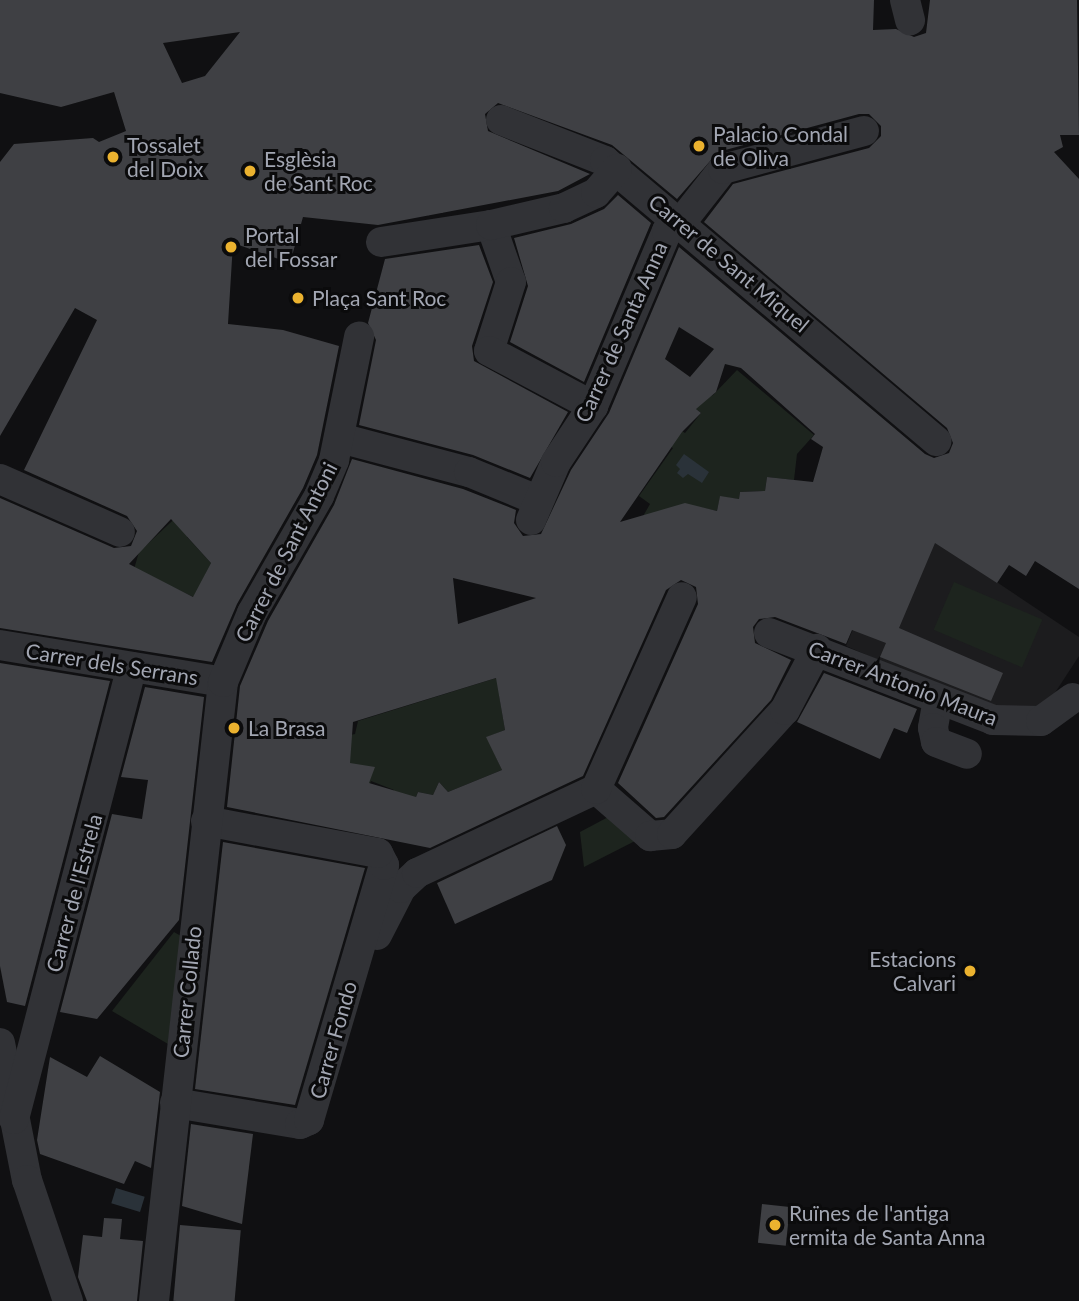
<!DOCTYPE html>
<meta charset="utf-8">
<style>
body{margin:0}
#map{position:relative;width:1079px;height:1301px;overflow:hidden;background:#101012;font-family:Lato,sans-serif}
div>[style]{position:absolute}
.built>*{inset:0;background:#1c1c1e}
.green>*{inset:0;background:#1d241e;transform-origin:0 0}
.water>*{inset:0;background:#2a3239;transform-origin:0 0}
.building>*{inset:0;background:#3f4044;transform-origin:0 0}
.minor>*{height:30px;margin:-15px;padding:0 15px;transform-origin:15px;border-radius:15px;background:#313236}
.dots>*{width:19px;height:19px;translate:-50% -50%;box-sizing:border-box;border:4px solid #0b0b0c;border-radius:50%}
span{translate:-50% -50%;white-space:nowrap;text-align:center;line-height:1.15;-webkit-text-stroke:6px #0b0b0c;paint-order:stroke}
.poi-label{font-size:21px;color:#a2a6b2}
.left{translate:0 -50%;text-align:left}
.right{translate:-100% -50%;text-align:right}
.street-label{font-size:21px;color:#a2a6b2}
</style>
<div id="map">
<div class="built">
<i style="clip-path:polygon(899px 517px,1079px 637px,1079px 656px,1047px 705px,1003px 714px,846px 646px)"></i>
</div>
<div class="green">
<i style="clip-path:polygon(737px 370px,814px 435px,797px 454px,794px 480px,767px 477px,765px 491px,740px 492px,739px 499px,720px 497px,717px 511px,699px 507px,642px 518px,650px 504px,639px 496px,673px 448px,658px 439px,673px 425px,685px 433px,701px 413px,691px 405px,713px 395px)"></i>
<i style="clip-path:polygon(200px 495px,199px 526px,187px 537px,211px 563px,205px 575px,211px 578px,200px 600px,134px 569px,139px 552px)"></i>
<i style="left:954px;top:582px;width:96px;height:52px;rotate:23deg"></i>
<i style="clip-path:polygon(516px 672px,525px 687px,499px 694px,505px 730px,487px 737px,502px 770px,448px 792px,439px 782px,433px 795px,418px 792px,414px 802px,392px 798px,394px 790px,371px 781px,369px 786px,321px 769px,327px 740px,355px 734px,358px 721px)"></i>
<i style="clip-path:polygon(612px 815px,635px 841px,584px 867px,580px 832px)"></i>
<i style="clip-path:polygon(174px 932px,181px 936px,168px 1044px,112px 1011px)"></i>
</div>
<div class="water">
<i style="clip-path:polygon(684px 454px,709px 472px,702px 483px,688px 474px,683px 478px,677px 473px,680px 469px,676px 465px)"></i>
<i style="left:116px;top:1188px;width:30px;height:16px;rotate:17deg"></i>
</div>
<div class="building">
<i style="clip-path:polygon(evenodd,0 0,874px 0,873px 30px,896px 29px,914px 37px,926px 33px,930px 0,1077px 0,1079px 135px,1060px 135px,1063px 147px,1054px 152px,1079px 179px,1079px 589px,1035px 561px,1026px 576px,1009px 565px,997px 583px,935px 543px,899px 628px,1003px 673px,991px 701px,880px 657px,886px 643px,852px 630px,846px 644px,775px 617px,759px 619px,753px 627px,755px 643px,791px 660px,771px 700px,664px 817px,656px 818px,618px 783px,698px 604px,696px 587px,681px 580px,666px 590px,583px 776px,430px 848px,227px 807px,240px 686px,268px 621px,334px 505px,352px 459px,463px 489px,516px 510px,514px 523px,523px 536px,541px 534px,571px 470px,609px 413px,679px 247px,925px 454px,934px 458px,949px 453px,953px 443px,947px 428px,704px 222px,733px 184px,869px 148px,881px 136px,881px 126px,869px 114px,859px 114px,718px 152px,677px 199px,612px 145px,498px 103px,485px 114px,488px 131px,590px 174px,558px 191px,378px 225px,303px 217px,290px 263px,233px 243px,228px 324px,283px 330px,339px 346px,317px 455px,303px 488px,237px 604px,212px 662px,0 628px,0 498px,114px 548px,131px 546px,137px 531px,127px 516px,24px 470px,97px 320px,75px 308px,0 436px,0 162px,14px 144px,93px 138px,99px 142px,126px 131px,114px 92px,61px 107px,0 93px,0 0,240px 32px,205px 76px,182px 83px,163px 43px,240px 32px,0 0,679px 327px,714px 349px,690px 377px,665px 359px,679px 327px,0 0,725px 364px,741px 368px,815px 434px,811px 439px,823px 447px,813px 482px,767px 477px,765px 491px,740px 492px,739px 499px,720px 496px,717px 511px,685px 503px,620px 522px,682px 432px,701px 413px,696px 409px,716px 392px,725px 364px,0 0,171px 519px,211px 563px,193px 597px,129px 564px,171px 519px,0 0,453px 578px,536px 598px,458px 624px,453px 578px,0 0,496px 678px,505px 730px,486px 737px,502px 770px,448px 792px,439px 782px,433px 795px,418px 792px,416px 797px,369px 783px,375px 767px,350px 763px,353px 722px,496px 678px)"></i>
<i style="clip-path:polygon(618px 195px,651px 223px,584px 382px,510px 342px,528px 286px,514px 238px,571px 224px,604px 209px)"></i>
<i style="clip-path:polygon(479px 245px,493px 282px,472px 346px,474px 361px,568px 412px,530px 478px,473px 455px,359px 425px,376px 340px,368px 323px,385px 259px)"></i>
<i style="clip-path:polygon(0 663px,110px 681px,25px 1006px,7px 1002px,0 966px)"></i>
<i style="clip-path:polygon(824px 673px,917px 709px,907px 733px,894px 728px,880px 759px,797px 722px)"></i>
<i style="clip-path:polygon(145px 687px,204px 697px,179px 920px,97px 1019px,60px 1012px,112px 814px,142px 819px,148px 780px,121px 777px)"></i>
<i style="clip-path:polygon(557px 826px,566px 845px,552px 880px,455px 924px,437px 883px)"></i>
<i style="clip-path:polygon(223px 842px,365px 868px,295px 1105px,195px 1089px)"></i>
<i style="clip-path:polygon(100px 1056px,160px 1092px,151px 1168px,135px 1161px,124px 1184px,40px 1154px,37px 1140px,50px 1057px,87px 1077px)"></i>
<i style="clip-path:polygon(191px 1124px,253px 1134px,242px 1224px,182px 1206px)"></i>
<i style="left:762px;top:1204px;width:28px;height:39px;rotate:6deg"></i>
<i style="clip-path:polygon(104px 1218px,122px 1219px,120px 1239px,143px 1241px,137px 1301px,87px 1301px,78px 1277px,83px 1235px,102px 1237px)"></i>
<i style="left:180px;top:1225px;width:61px;height:76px;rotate:5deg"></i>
</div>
<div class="minor">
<i style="left:905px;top:0;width:21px;rotate:76deg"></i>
<i style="left:501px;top:120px;width:112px;rotate:21.5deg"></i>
<i style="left:605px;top:161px;width:434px;rotate:40.2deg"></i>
<i style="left:491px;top:225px;width:60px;rotate:70.7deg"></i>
<i style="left:511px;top:282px;width:72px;rotate:107.7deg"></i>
<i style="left:489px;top:351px;width:118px;rotate:27.9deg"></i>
<i style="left:381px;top:242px;width:111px;rotate:-8.8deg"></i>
<i style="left:491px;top:225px;width:75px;rotate:-13.1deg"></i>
<i style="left:564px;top:208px;width:35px;rotate:-25deg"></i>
<i style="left:596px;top:193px;width:32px;rotate:-49deg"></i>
<i style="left:340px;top:438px;width:133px;rotate:14.8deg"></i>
<i style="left:469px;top:472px;width:74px;rotate:22.4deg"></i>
<i style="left:0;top:479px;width:131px;rotate:23.8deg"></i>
<i style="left:531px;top:520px;width:63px;rotate:-66.7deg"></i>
<i style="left:556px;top:462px;width:67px;rotate:-56.5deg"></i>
<i style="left:593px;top:406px;width:190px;rotate:-67.1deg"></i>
<i style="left:667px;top:231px;width:24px;rotate:-38deg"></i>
<i style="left:686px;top:216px;width:60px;rotate:-51.8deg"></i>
<i style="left:723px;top:169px;width:146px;rotate:-15.1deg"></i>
<i style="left:769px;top:633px;width:240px;rotate:21.2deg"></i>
<i style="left:993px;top:720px;width:48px;rotate:1.2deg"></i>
<i style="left:1041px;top:721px;width:39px;rotate:-36deg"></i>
<i style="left:0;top:645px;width:226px;rotate:9.4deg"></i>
<i style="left:938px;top:699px;width:29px;rotate:100deg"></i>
<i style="left:933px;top:728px;width:14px;rotate:78deg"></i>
<i style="left:936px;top:742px;width:33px;rotate:21deg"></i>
<i style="left:596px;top:789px;width:72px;rotate:41deg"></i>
<i style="left:650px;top:836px;width:22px;rotate:-5deg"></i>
<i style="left:672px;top:834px;width:168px;rotate:-47.7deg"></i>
<i style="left:785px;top:710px;width:69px;rotate:-62.3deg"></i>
<i style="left:377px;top:935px;width:53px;rotate:-62.9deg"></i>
<i style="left:401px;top:888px;width:22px;rotate:-43deg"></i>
<i style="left:417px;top:873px;width:198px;rotate:-25.1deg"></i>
<i style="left:596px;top:789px;width:210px;rotate:-65.9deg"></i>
<i style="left:0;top:1043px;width:140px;rotate:78.9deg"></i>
<i style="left:27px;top:1180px;width:128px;rotate:71.3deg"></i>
<i style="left:175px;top:1103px;width:127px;rotate:9.5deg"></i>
<i style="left:300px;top:1124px;width:10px;rotate:-24deg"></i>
<i style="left:309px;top:1120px;width:266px;rotate:-73.6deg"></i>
<i style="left:384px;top:865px;width:13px;rotate:-117deg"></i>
<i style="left:378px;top:853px;width:175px;rotate:-169.5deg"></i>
<i style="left:14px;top:1119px;width:467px;rotate:-75.4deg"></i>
<i style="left:154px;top:1301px;width:623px;rotate:-83.64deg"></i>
<i style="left:223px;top:682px;width:75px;rotate:-67.2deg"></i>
<i style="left:252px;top:613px;width:135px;rotate:-60.2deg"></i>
<i style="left:319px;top:496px;width:39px;rotate:-67deg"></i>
<i style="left:334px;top:460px;width:126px;rotate:-78.5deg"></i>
</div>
<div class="dots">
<i style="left:699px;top:146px;background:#ebb22f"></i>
<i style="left:113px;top:157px;background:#ebb22f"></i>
<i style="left:250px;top:171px;background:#ebb22f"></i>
<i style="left:231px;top:247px;background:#ebb22f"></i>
<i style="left:298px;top:298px;background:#ebb22f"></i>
<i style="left:234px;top:728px;background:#ebb22f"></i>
<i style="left:970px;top:971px;background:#ebb22f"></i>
<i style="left:775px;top:1225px;background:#ebb22f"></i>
</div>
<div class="poi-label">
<span class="left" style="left:713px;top:146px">Palacio Condal<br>de Oliva</span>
<span class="left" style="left:127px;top:157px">Tossalet<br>del Doix</span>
<span class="left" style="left:264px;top:171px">Esglèsia<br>de Sant Roc</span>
<span class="left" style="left:245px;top:247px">Portal<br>del Fossar</span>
<span class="left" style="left:312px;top:298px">Plaça Sant Roc</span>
<span class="left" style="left:248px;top:728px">La Brasa</span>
<span class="right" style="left:956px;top:971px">Estacions<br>Calvari</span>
<span class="left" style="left:789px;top:1225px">Ruïnes de l'antiga<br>ermita de Santa Anna</span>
</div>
<div class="street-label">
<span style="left:729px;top:263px;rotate:40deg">Carrer de Sant Miquel</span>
<span style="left:621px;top:332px;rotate:-66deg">Carrer de Santa Anna</span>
<span style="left:286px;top:552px;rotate:-63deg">Carrer de Sant Antoni</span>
<span style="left:112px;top:664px;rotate:9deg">Carrer dels Serrans</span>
<span style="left:903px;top:683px;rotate:21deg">Carrer Antonio Maura</span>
<span style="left:74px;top:893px;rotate:-75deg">Carrer de l'Estrela</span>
<span style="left:187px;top:992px;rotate:-84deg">Carrer Collado</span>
<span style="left:333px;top:1040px;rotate:-74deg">Carrer Fondo</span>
</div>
</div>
